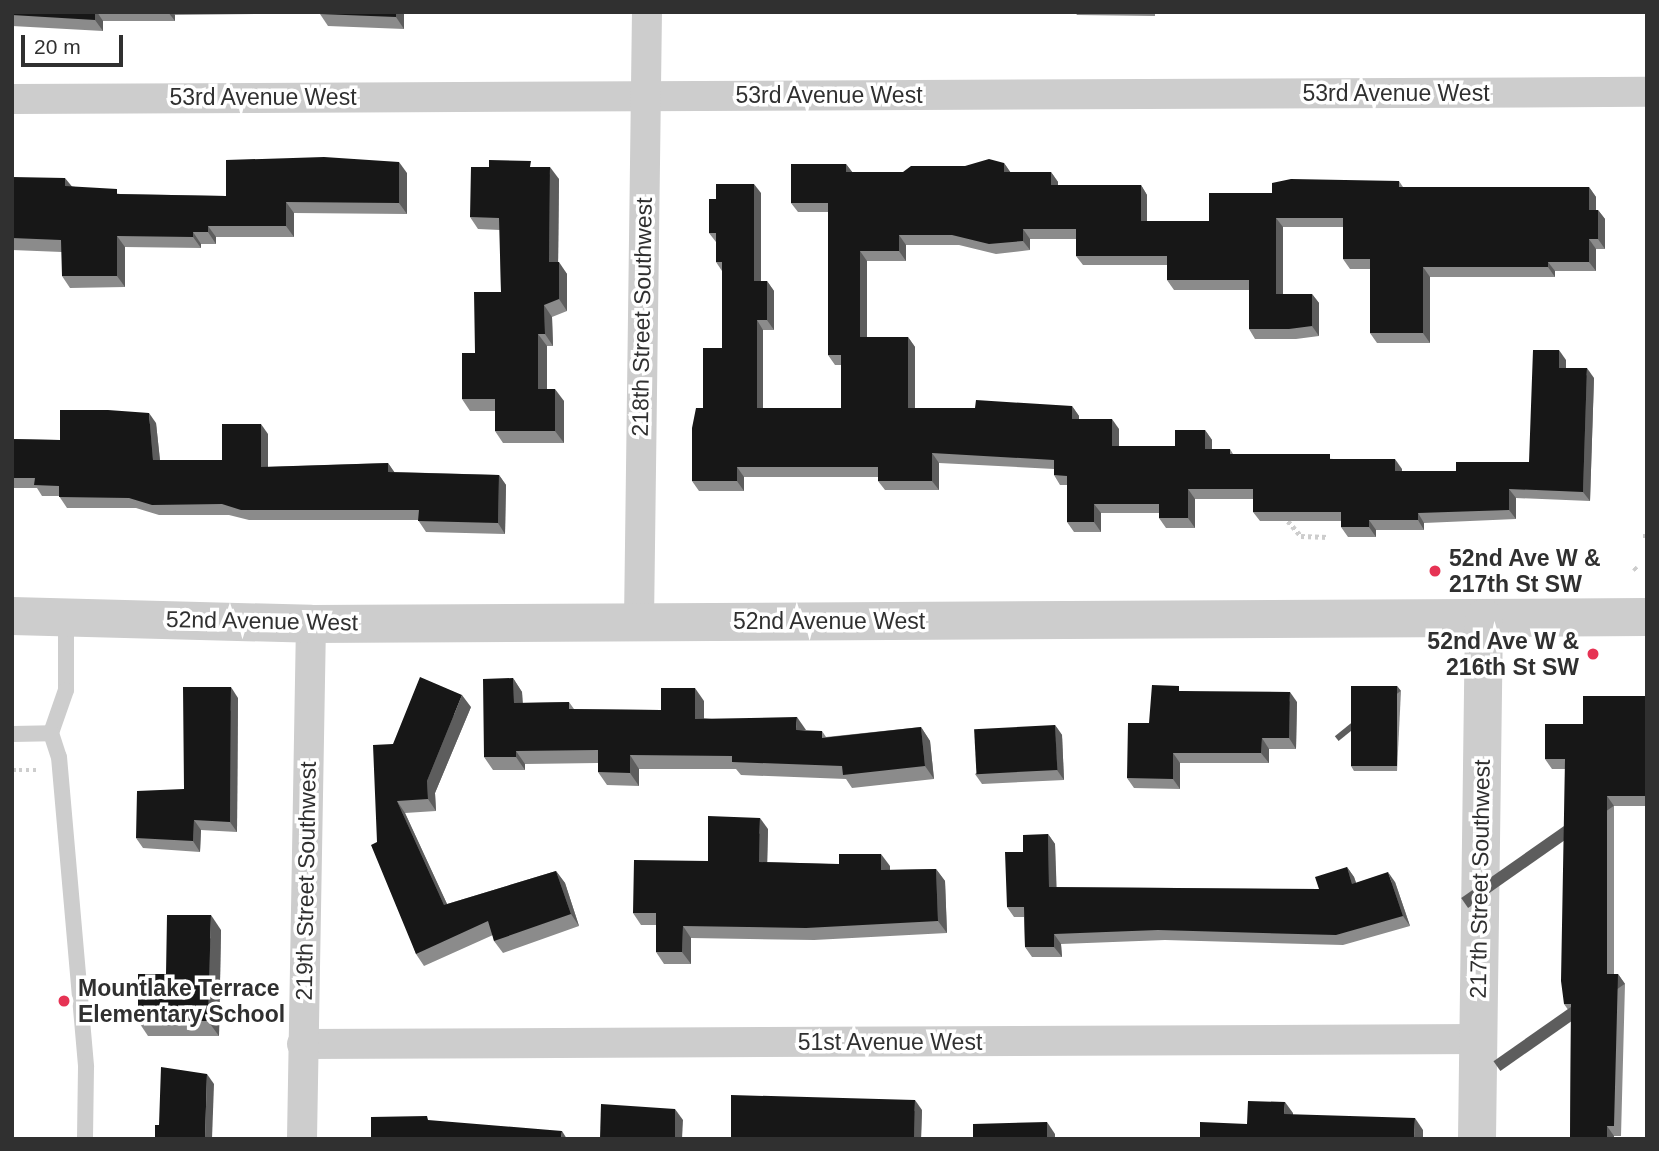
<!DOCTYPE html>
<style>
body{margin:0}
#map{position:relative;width:1659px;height:1151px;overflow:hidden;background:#fff;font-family:Arial,sans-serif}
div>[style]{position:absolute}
.path>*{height:4.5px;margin-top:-2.25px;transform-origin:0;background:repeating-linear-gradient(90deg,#cdcdcd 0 3.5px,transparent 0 7px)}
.service>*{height:16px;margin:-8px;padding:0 8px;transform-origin:8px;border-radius:8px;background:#cdcdcd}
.minor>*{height:30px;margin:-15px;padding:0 15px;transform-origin:15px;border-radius:15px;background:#cdcdcd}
.tertiary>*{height:38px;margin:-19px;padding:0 19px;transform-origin:19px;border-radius:19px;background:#cdcdcd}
.wall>*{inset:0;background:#8b8b8b}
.shaded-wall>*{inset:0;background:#5d5d5d;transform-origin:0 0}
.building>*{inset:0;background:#171717;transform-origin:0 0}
.dots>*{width:19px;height:19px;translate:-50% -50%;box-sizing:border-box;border:4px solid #fff;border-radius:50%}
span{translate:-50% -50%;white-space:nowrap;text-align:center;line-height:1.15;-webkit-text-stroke:7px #fff;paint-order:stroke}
.street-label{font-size:23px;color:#303030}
.poi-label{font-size:23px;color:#303030;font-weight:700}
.left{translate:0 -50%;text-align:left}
.right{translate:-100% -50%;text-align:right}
.frame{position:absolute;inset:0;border:14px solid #303030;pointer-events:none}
.scale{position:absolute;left:21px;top:35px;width:102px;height:32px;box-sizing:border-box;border:4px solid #303030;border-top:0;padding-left:9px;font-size:21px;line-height:24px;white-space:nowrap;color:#303030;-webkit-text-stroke:5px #fff;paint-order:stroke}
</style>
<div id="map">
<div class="path">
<i style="left:1288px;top:521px;width:20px;rotate:49deg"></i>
<i style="left:1301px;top:536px;width:27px;rotate:2deg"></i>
<i style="left:1643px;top:536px;width:4px"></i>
<i style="left:1634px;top:567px;width:4px;rotate:45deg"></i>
<i style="left:12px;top:770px;width:24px"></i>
</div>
<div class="service">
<i style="left:66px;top:618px;width:72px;rotate:90deg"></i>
<i style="left:66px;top:690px;width:46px;rotate:109.2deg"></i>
<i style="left:51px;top:733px;width:25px;rotate:72deg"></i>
<i style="left:59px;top:757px;width:311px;rotate:85deg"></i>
<i style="left:86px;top:1067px;width:72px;rotate:90.8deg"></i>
<i style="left:12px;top:734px;width:39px;rotate:-1deg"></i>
</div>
<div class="minor">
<i style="left:12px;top:99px;width:1635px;rotate:-0.25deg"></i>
<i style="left:639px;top:622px;width:610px;rotate:-89.25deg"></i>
<i style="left:302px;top:1044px;width:1176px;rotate:-0.24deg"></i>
<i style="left:302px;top:1139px;width:515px;rotate:-89deg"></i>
</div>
<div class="tertiary">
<i style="left:12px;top:616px;width:299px;rotate:1.5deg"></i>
<i style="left:311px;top:624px;width:1336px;rotate:-0.3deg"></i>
<i style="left:1477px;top:1139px;width:521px;rotate:-89.23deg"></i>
</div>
<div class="wall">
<i style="clip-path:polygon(12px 12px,265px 12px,265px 14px,175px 15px,175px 21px,103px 21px,103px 31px,12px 26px)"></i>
<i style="clip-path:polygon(404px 12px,404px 29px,328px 26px,320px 14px)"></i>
<i style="clip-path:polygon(1075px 12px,1155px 12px,1155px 16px,1077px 15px)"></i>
<i style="clip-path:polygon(1004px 163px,1010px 172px,1051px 172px,1058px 182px,1058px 185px,1141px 185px,1147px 195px,1147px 221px,1209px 221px,1272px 193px,1399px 181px,1403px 187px,1589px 187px,1596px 197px,1596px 210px,1598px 210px,1605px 219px,1605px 249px,1596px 249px,1596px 271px,1555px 271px,1555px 277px,1430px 277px,1430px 343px,1377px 343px,1370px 333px,1370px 269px,1350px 269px,1343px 259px,1343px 227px,1283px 227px,1283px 294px,1312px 294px,1319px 303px,1319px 336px,1296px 339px,1255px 339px,1249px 329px,1249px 290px,1174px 290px,1167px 280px,1167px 265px,1083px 265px,1076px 256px,1076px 239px,1030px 239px,1030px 250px,996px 254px,959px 245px,906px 245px,906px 261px,867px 261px,867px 337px,908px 337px,915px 347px,915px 408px,975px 408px,1072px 406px,1079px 416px,1079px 419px,1119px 429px,1119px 446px,1175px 446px,1205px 430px,1212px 440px,1212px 449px,1230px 449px,1233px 454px,1334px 459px,1402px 469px,1402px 471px,1456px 471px,1529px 462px,1566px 360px,1566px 368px,1594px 378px,1590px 501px,1516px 498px,1516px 519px,1424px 523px,1424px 530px,1376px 530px,1376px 537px,1348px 537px,1341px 527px,1341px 521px,1260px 521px,1253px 512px,1253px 499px,1195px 499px,1195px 528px,1166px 528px,1159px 518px,1159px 513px,1101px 513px,1101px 532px,1074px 532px,1067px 522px,1067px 485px,1060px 485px,1054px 475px,1054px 469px,939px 463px,939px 490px,885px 490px,878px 481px,878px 477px,744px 477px,744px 491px,699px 491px,692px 481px,703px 408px,722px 348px,722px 271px,716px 262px,716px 242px,709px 233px,716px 199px,761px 193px,761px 281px,767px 281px,774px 291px,774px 330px,763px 330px,763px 408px,841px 408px,841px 365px,835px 365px,828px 355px,828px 212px,798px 212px,791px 203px,846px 164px,852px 172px,903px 172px)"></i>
<i style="clip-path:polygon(535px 167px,559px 179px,558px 262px,567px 274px,567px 311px,552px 317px,553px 346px,547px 346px,547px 389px,564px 401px,564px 443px,503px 443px,495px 431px,495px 411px,470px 411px,462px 399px,475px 353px,501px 292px,500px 230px,478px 229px,470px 217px)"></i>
<i style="clip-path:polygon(407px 173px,407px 214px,294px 213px,294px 237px,216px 237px,216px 244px,201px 244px,201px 248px,125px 247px,125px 287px,70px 288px,62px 276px,62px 252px,12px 250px,12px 177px,120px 194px,226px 196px)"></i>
<i style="clip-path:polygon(156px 423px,160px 460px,222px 460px,268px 434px,268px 467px,388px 463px,394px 472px,499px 475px,506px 485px,505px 534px,426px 532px,418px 520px,249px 520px,229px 515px,159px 515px,136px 508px,67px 508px,59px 496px,42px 496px,37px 488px,12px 488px,12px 439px,60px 440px)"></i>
<i style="clip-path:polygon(513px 678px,522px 692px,523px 703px,569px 702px,574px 709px,661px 710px,704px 701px,704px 718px,806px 731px,822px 731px,826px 737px,921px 727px,930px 741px,934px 779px,852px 788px,846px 779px,741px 775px,736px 769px,639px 769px,639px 786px,607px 785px,598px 772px,598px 763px,525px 764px,525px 770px,493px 770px,484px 757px)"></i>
<i style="clip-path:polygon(1397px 686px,1401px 691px,1397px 771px,1354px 771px,1351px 766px)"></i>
<i style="clip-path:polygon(1183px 691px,1297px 702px,1296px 749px,1269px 749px,1269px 763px,1180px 763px,1180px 789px,1134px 788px,1127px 778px,1149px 723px)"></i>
<i style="clip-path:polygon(1647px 696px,1647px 806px,1614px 806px,1614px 974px,1618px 974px,1625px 984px,1621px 1136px,1614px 1136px,1614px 1139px,1570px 1139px,1571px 1014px,1564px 1004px,1565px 769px,1552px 769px,1545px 759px,1583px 724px)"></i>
<i style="clip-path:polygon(238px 698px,237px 832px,201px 830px,200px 852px,143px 848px,136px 838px,184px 789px)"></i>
<i style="clip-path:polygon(471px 707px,435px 793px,436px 811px,405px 813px,447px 904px,556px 871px,565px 883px,579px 926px,503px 953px,494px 941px,493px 935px,424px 966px,416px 954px,377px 842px,393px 744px)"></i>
<i style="clip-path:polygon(1055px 725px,1062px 735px,1064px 780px,982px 784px,975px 774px)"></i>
<i style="clip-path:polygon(768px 829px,767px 862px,890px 866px,890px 870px,936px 869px,945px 881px,947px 933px,814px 940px,691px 938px,691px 964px,664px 964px,656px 952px,656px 925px,641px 925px,633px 913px,708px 861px)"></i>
<i style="clip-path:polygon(1048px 834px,1055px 844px,1056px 887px,1319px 889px,1347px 867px,1354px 877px,1356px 883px,1395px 882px,1410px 926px,1343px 945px,1165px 940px,1061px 944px,1062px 957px,1032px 957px,1025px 947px,1024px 917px,1014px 917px,1007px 907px,1023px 852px)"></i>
<i style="clip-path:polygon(221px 930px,219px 1036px,148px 1036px,138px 1021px,166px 974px)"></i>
<i style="clip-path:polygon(922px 1110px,921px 1139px,731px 1139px)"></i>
</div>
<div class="shaded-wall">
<i style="clip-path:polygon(95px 12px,97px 12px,103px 21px,103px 31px,95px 20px)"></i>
<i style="clip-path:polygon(168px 12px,173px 12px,175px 15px,175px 21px)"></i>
<i style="clip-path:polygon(396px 12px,404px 12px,404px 29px,396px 17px)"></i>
<i style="clip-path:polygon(399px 162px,407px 173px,407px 214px,399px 203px)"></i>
<i style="clip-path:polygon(1004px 163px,1011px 173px,1004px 172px)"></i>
<i style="clip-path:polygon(846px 164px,853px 173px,846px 172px)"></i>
<i style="clip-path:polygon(550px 167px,559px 179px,558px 274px,549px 262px)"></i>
<i style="clip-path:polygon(1051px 172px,1058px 182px,1058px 195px,1051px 185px)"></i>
<i style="clip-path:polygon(65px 178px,74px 189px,65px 186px)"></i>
<i style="clip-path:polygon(754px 184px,761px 193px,761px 291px,754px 281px)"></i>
<i style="clip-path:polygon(1141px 185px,1147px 195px,1147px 231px,1141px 221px)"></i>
<i style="clip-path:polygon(1589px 187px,1596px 197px,1596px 219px,1589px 210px)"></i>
<i style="clip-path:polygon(286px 202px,294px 213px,294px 237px,286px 226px)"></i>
<i style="clip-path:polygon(1598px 210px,1605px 219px,1605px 249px,1598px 239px)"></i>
<i style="clip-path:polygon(1276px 218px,1283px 227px,1283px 303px,1276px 294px)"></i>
<i style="clip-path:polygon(208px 226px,216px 237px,216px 244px,208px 232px)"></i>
<i style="clip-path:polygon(1023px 229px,1030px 239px,1030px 250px,1023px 241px)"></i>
<i style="clip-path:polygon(193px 232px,201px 244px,201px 248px,193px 237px)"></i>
<i style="clip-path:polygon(899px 235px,906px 245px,906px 261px,899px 251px)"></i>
<i style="clip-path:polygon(117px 236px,125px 247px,125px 287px,117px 276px)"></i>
<i style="clip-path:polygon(1589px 239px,1596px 249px,1596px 271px,1589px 262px)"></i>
<i style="clip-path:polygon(860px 251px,867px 261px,867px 347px,860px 337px)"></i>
<i style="clip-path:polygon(559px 262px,567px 274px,567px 311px,559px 299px)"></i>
<i style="clip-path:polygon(1548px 262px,1555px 271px,1555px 277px,1548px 267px)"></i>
<i style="clip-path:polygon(1423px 267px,1430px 277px,1430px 343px,1423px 333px)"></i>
<i style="clip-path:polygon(767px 281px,774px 291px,774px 330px,767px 320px)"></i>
<i style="clip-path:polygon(1312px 294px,1319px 303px,1319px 336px,1312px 326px)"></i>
<i style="clip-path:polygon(544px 305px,552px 317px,553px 346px,545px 334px)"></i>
<i style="clip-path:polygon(757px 320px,763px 330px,763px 418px,757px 408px)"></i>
<i style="clip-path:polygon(538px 334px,547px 346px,547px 401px,538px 389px)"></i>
<i style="clip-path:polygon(908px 337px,915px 347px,915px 418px,908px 408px)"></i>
<i style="clip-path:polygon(1559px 350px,1566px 360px,1566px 378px,1559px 368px)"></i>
<i style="clip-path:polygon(1587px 368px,1594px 378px,1590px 501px,1583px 492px)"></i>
<i style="clip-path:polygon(555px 389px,564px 401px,564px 443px,555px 431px)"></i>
<i style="clip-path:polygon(1072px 406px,1079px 416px,1079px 429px,1072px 419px)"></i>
<i style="clip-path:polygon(149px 413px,156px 423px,161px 470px,153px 460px)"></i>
<i style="clip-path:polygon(1112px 419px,1119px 429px,1119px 455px,1112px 446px)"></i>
<i style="clip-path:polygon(261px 424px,268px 434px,268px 478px,261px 467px)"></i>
<i style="clip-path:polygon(1205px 430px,1212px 440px,1212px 459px,1205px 449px)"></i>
<i style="clip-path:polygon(932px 453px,939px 463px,939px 490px,932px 481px)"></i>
<i style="clip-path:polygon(1395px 459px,1402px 469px,1402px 481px,1395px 471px)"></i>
<i style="clip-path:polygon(388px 463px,395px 473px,388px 472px)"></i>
<i style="clip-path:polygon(737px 467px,744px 477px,744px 491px,737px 481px)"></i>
<i style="clip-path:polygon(499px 475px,506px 485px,505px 534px,498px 523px)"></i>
<i style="clip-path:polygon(1188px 489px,1195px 499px,1195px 528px,1188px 518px)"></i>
<i style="clip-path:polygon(1509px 489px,1516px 498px,1516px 519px,1509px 510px)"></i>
<i style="clip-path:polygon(1094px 504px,1101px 513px,1101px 532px,1094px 522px)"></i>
<i style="clip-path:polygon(1418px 513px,1424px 523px,1424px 530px,1418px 520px)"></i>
<i style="clip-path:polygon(1369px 520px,1376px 530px,1376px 537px,1369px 527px)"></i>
<i style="clip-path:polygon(513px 678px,522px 692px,523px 716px,514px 703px)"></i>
<i style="left:1397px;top:686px;width:6px;height:80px;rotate:51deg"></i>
<i style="clip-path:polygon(231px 687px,238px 698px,237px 832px,230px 822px)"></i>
<i style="clip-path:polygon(695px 688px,704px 701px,704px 732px,695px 719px)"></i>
<i style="clip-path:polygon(1290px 692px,1297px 702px,1296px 749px,1289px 738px)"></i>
<i style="clip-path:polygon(462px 695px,471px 707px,435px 793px,436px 811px,428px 799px,427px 781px)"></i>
<i style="clip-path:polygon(797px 717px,806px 730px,796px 730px)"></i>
<i style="clip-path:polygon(1055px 725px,1062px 735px,1064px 780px,1057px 770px)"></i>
<i style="clip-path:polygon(921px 727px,930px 741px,934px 779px,925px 766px)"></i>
<i style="clip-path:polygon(1262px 738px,1269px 749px,1269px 763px,1261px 753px)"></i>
<i style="clip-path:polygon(516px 751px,525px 764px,525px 770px,516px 757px)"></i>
<i style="clip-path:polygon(1173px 753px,1180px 763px,1180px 789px,1173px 779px)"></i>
<i style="clip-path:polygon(630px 755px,639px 769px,639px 786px,630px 773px)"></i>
<i style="left:1607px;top:796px;width:12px;height:178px;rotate:55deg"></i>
<i style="clip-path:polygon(397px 801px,405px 813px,453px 917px,444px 905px)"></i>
<i style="clip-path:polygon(760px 818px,768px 829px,767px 874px,759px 862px)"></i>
<i style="clip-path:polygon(194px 820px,201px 830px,200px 852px,193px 841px)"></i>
<i style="clip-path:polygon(1048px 834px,1055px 844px,1057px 898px,1049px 887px)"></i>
<i style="clip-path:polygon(881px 854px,890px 866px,890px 882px,881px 870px)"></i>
<i style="clip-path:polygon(1347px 867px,1354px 877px,1360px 894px,1352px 884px)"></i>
<i style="clip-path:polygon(936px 869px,945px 881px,947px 933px,938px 921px)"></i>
<i style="clip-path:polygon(556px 871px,565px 883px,579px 926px,571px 914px)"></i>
<i style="clip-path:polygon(1388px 872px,1395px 882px,1410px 926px,1403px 916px)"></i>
<i style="clip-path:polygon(211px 915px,221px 930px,219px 1036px,208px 1021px)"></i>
<i style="clip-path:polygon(683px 926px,691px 938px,691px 964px,682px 952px)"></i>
<i style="clip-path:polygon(1054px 934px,1061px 944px,1062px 957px,1054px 947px)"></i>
<i style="left:1618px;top:974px;width:12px;height:152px;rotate:55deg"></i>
<i style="clip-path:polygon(207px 1074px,214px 1084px,212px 1139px,205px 1139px)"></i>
<i style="clip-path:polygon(915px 1100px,922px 1110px,921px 1139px,914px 1139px)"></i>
<i style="clip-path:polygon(1285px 1102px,1293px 1113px,1293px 1126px,1284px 1114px)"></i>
<i style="clip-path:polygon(675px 1109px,683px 1120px,682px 1139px,675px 1139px)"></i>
<i style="clip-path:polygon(1415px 1118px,1423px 1130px,1423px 1139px,1414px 1139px)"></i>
<i style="clip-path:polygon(1047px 1122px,1055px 1134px,1055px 1139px,1047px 1139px)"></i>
<i style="clip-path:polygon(1607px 1126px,1614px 1136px,1614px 1139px,1607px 1139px)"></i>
<i style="clip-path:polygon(562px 1131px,567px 1139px,561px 1139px)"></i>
</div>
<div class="building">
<i style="clip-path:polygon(12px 12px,95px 12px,95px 20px,12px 15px)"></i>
<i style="clip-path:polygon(320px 12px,396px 12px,396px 17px,320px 14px)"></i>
<i style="clip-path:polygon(324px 157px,399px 162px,399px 203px,286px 202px,286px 226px,208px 226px,208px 232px,193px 232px,193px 237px,117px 236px,117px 276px,62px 276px,61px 240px,12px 238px,12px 177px,65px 178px,65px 186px,117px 189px,117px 194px,226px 196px,226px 160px)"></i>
<i style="clip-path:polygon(989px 159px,1004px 163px,1004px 172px,1051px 172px,1051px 185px,1141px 185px,1141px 221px,1209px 221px,1209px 193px,1272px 193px,1272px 183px,1291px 179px,1399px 181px,1399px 187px,1589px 187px,1589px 210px,1598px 210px,1598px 239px,1589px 239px,1589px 262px,1548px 262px,1548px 267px,1423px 267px,1423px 333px,1370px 333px,1370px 259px,1343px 259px,1343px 218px,1276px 218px,1276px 294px,1312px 294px,1312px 326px,1289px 329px,1249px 329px,1249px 280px,1167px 280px,1167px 256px,1076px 256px,1076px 229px,1023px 229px,1023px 241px,989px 244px,952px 235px,899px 235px,899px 251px,860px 251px,860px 337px,908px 337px,908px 408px,975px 408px,976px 400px,1072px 406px,1072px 419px,1112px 419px,1112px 446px,1175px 446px,1175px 430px,1205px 430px,1205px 449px,1230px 449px,1230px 454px,1330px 454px,1330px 459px,1395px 459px,1395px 471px,1456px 471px,1456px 462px,1529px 462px,1533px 350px,1559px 350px,1559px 368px,1587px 368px,1583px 492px,1509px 489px,1509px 510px,1418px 513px,1418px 520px,1369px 520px,1369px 527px,1341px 527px,1341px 512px,1253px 512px,1253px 489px,1188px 489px,1188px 518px,1159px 518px,1159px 504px,1094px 504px,1094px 522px,1067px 522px,1067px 476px,1054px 475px,1054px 460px,932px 453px,932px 481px,878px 481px,878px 467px,737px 467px,737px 481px,692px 481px,692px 428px,696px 408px,703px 408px,703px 348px,722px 348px,722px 262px,716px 262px,716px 233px,709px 233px,709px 199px,716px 199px,716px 184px,754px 184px,754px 281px,767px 281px,767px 320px,757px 320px,757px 408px,841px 408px,841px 355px,828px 355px,828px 203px,791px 203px,791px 164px,846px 164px,846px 172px,903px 172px,911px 166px,965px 166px)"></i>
<i style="clip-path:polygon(489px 160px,531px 161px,530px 167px,550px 167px,549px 262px,559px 262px,559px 299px,544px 305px,545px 334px,538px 334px,538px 389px,555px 389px,555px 431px,495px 431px,495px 399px,462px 399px,462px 353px,475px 353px,474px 292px,501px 292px,499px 218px,470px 217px,471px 167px,489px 167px)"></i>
<i style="clip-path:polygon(60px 410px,108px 410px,149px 413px,153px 460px,222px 460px,222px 424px,261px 424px,261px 467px,388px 463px,388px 472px,499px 475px,498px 523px,418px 521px,419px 510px,241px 510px,222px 504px,152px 505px,129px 498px,59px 497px,59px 486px,34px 485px,35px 478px,12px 478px,12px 439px,60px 440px)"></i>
<i style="clip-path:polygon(420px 677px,462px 695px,427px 781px,428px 799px,397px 801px,444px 905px,556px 871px,571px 914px,494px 941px,488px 921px,416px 954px,371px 845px,377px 842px,373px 745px,393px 744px)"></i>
<i style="clip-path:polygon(513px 678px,514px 703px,569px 702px,569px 709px,661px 710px,661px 688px,695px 688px,695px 719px,797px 717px,796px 730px,822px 731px,822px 738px,921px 727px,925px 766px,843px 775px,842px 766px,732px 762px,732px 756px,630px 755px,630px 773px,598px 772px,598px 750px,516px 751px,516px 757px,484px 757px,483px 679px)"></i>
<i style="clip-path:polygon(1152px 685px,1179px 686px,1179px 691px,1290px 692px,1289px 738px,1262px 738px,1261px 753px,1173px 753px,1173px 779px,1127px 778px,1128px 723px,1149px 723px)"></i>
<i style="left:1351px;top:686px;width:46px;height:80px"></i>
<i style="clip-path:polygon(183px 687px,231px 687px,230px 822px,194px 820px,193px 841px,136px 838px,137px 791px,184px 789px)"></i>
<i style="clip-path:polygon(1583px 696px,1647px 696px,1647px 796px,1607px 796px,1607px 974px,1618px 974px,1614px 1126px,1607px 1126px,1607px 1139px,1570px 1139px,1571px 1004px,1564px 1004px,1561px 981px,1565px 759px,1545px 759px,1545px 724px,1583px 724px)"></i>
<i style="left:1055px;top:725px;width:45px;height:81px;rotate:87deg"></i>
<i style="clip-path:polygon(708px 816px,760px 818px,759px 862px,839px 864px,839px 854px,881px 854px,881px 870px,936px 869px,938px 921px,806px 928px,683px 926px,682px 952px,656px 952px,656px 913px,633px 913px,634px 860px,708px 861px)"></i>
<i style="clip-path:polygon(1048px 834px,1049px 887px,1319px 889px,1315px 877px,1347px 867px,1352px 884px,1388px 872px,1403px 916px,1336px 935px,1158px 930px,1054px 934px,1054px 947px,1025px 947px,1024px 907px,1007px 907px,1005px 852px,1023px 852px,1023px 835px)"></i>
<i style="clip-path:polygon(167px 915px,211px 915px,208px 1021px,138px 1021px,138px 974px,166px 974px)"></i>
<i style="clip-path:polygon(161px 1067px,207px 1074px,205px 1139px,155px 1139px,155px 1125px,159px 1125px)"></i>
<i style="clip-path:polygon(731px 1095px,915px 1100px,914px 1139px,785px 1138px,785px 1139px,731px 1139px)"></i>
<i style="clip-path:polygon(1248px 1101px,1285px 1102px,1284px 1114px,1415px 1118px,1414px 1139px,973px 1139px,973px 1124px,1047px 1122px,1047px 1139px,1200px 1139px,1200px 1122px,1247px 1124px)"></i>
<i style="clip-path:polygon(601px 1104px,675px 1109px,675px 1139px,600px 1139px)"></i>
<i style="clip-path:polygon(427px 1116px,428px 1120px,562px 1131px,561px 1139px,371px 1139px,371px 1117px)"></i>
</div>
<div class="dots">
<i style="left:1435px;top:571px;background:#e63354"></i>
<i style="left:1593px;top:654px;background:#e63354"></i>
<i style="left:64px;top:1001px;background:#e63354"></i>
</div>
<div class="street-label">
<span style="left:1396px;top:93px">53rd Avenue West</span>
<span style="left:829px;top:95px">53rd Avenue West</span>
<span style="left:263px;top:97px">53rd Avenue West</span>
<span style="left:642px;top:317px;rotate:-89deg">218th Street Southwest</span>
<span style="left:262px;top:621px;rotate:1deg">52nd Avenue West</span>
<span style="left:829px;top:621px">52nd Avenue West</span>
<span style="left:1480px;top:879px;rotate:-89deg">217th Street Southwest</span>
<span style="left:306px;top:881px;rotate:-89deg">219th Street Southwest</span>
<span style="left:890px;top:1042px">51st Avenue West</span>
</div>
<div class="poi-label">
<span class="left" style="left:1449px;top:571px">52nd Ave W &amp;<br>217th St SW</span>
<span class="right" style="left:1579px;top:654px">52nd Ave W &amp;<br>216th St SW</span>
<span class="left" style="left:78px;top:1001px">Mountlake Terrace<br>Elementary School</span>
</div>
<div class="frame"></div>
<div class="scale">20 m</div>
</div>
